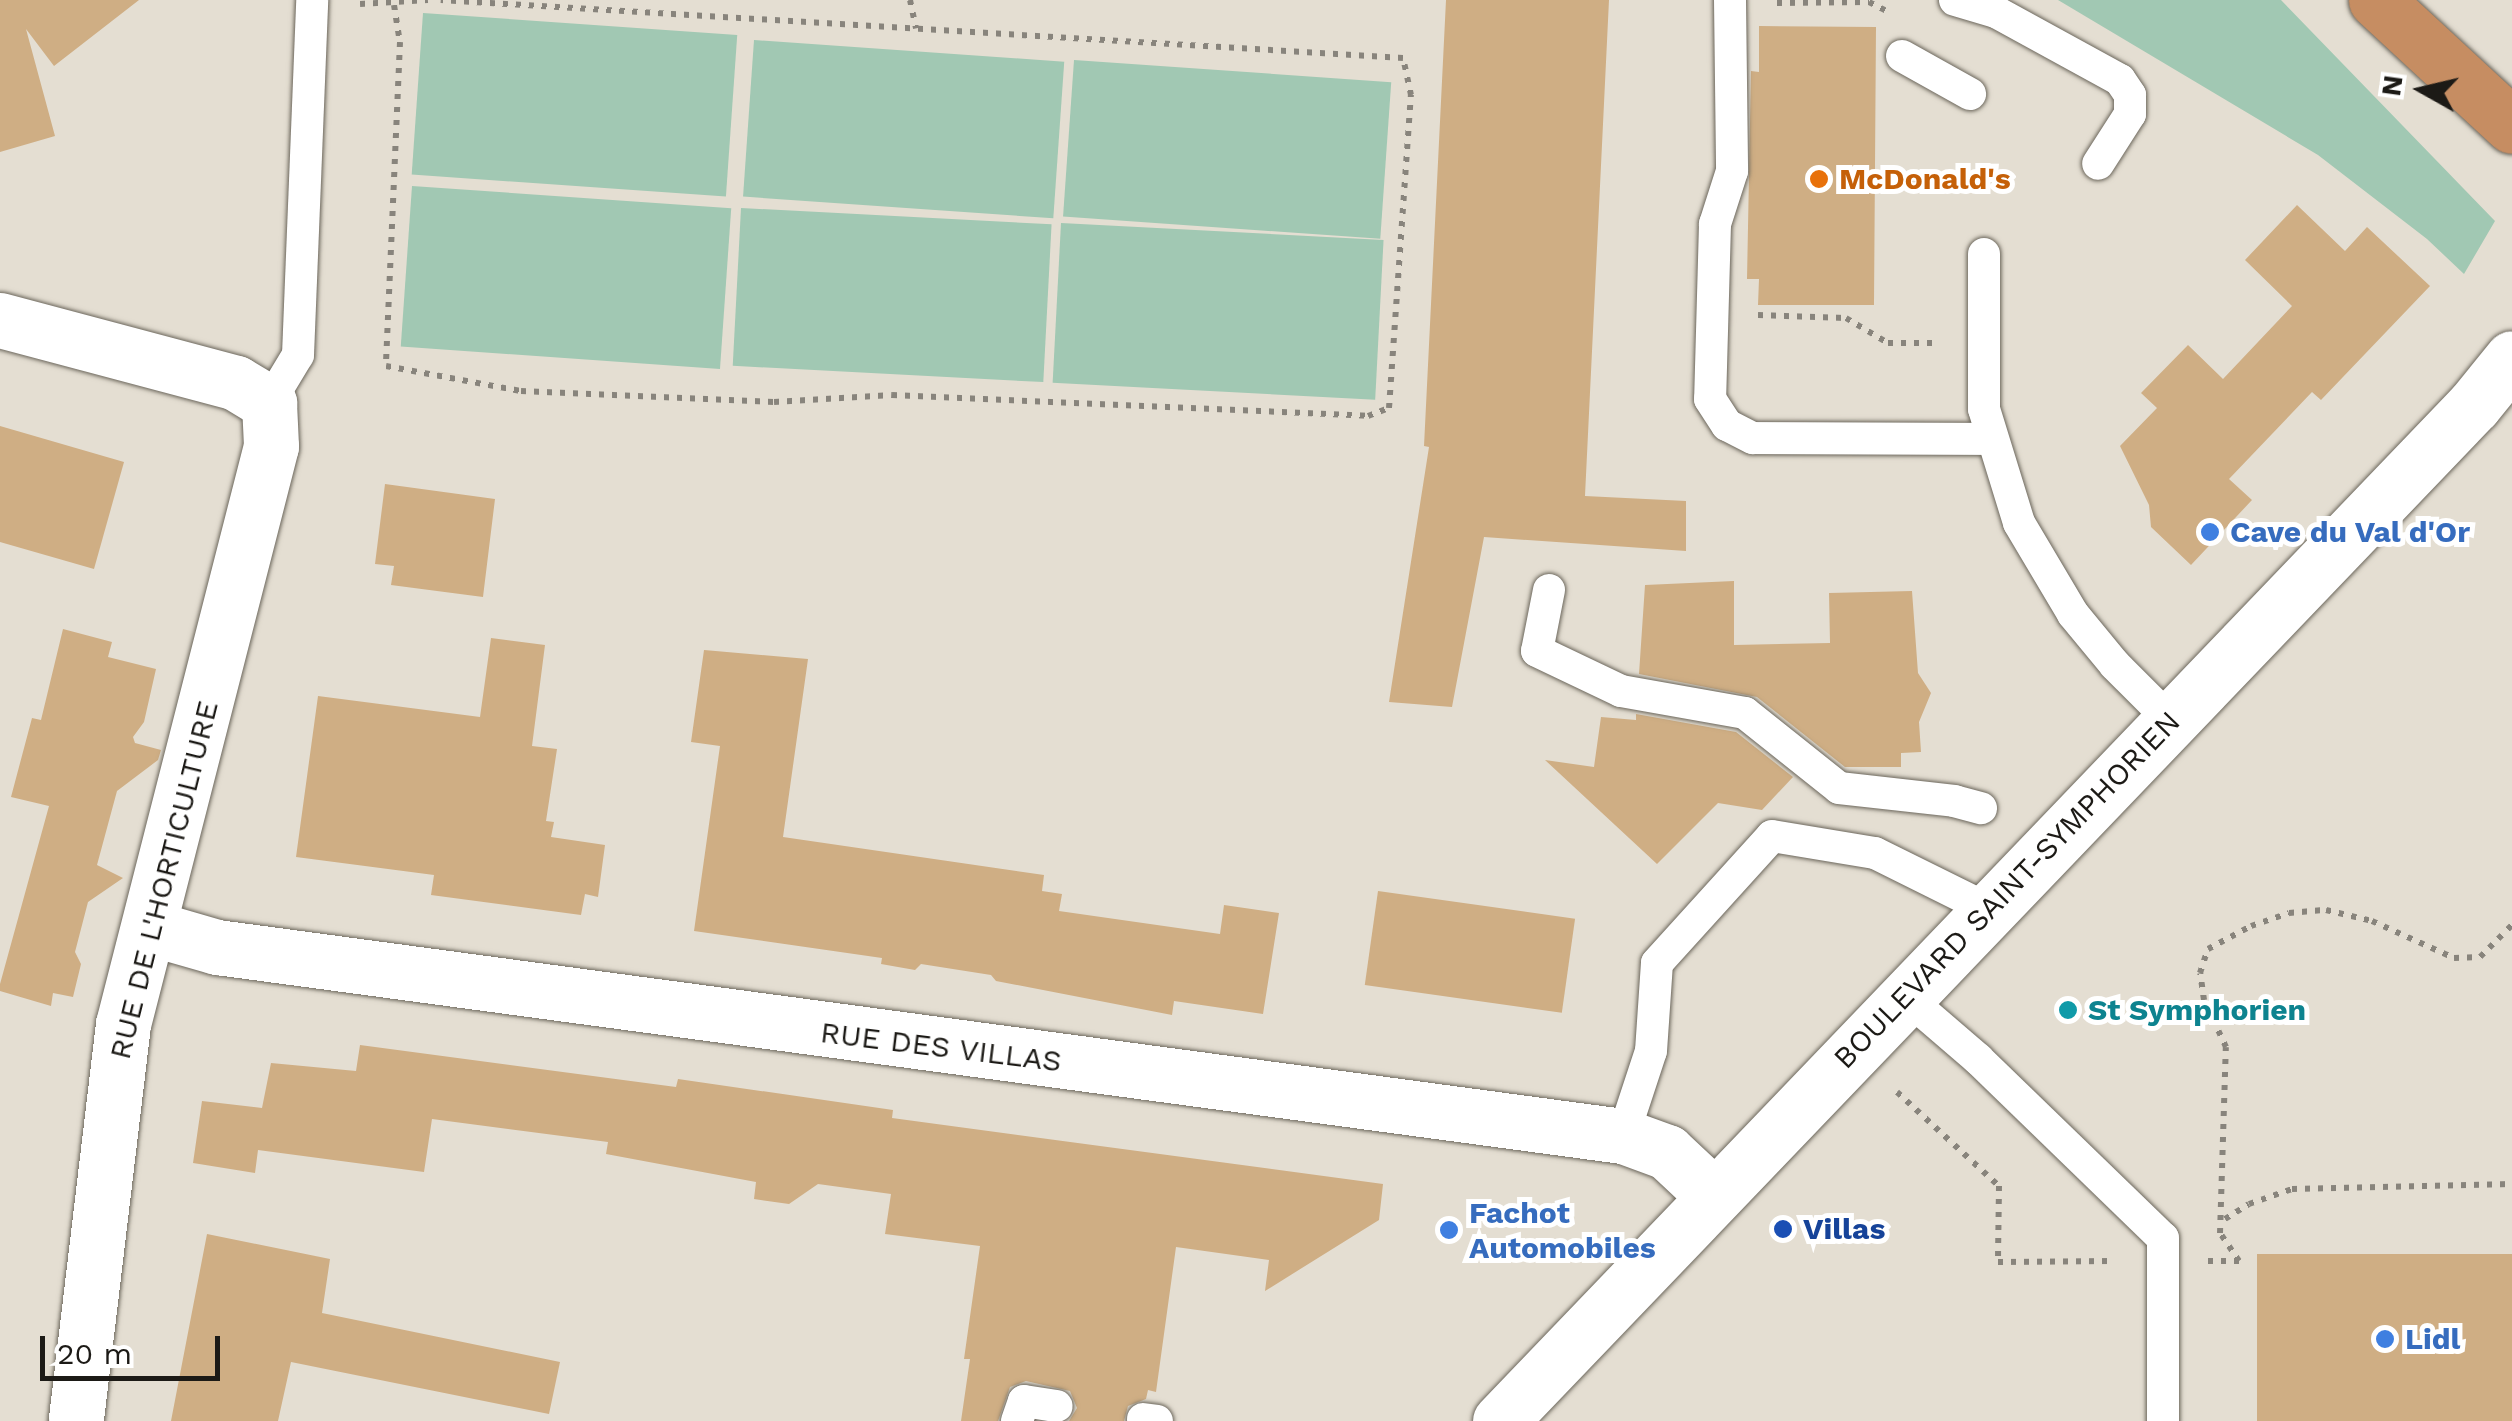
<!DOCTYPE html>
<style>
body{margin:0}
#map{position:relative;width:2512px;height:1421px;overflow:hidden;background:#e4ded2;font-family:"Work Sans",sans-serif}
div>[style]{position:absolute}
.green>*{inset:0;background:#a1c8b3;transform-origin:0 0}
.building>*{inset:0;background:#cfae84;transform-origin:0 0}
.path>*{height:6px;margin-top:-3px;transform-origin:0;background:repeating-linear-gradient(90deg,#88847c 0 5px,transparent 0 13px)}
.roads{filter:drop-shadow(0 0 2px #6b665b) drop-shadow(0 0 2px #6b665b)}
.service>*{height:32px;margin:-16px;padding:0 16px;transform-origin:16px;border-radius:16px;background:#fff}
.minor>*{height:55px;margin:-27.5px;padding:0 27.5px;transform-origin:27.5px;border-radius:27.5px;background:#fff}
.secondary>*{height:55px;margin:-27.5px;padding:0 27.5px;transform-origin:27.5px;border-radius:27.5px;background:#fff}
.motorway>*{height:55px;margin:-27.5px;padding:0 27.5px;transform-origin:27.5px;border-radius:27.5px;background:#c68d62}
.dots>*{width:28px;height:28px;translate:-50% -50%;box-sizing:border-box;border:5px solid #fff;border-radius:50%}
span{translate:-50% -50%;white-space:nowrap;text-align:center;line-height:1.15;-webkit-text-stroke:10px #fff;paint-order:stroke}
.food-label{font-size:30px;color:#c56008;font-weight:700}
.left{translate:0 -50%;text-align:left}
.shop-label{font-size:30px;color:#366cbe;font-weight:700}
.street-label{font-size:30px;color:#1c1a16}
.culture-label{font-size:30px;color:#0d838f;font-weight:700}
.transit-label{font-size:30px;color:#164399;font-weight:700}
.north{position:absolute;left:2372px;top:40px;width:100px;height:100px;-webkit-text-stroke:8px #fff;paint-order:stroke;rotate:278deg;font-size:28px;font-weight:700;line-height:40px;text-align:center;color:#1c1a16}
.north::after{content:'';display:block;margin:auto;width:35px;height:45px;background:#1c1a16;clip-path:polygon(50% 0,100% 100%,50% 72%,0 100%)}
.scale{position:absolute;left:40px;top:1336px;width:180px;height:45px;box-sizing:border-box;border:5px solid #1c1a16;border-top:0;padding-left:12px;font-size:30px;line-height:35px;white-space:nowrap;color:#1c1a16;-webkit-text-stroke:8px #fff;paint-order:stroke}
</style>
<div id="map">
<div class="green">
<i style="clip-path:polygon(2058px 0,2281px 0,2495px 221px,2464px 274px,2427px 239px,2318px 155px)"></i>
<i style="left:423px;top:13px;width:315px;height:162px;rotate:4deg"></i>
<i style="left:754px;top:40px;width:311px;height:157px;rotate:4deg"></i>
<i style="left:1074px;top:60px;width:318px;height:157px;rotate:4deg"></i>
<i style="left:412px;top:186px;width:320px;height:161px;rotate:4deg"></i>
<i style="left:741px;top:208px;width:311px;height:158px;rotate:3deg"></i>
<i style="left:1061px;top:223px;width:323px;height:160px;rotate:3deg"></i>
</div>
<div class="building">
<i style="clip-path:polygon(0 0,139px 0,54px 66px,26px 29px,55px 136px,0 152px)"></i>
<i style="clip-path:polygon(1446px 0,1609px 0,1585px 496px,1686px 501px,1686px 551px,1484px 537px,1452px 707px,1389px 702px,1429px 447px,1424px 446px)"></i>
<i style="clip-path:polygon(1759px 26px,1876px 27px,1874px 305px,1758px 305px,1759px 279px,1747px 279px,1751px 71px,1759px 72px)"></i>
<i style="clip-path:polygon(2297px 205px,2345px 251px,2367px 227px,2430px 286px,2321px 400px,2312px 392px,2229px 479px,2252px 500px,2191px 565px,2151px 527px,2149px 505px,2120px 446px,2157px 408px,2141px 393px,2188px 345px,2223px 379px,2292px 306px,2245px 260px)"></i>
<i style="clip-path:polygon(0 426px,124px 462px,94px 569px,0 542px)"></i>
<i style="clip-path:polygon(385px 484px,495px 499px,483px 597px,391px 585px,394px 566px,375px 564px)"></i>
<i style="clip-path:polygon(1734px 581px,1734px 645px,1830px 643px,1829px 593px,1912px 591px,1918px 673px,1931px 693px,1919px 722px,1921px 752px,1901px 753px,1901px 767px,1845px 767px,1757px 697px,1639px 674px,1645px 585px)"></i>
<i style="clip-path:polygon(63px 629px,112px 642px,108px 657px,156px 669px,144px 722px,133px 737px,135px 743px,161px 750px,158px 760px,117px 791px,97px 865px,123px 878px,88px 902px,75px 952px,81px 964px,73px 997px,53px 993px,51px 1006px,0 991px,0 984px,49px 806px,11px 797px,32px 718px,41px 720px)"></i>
<i style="clip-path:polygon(491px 638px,545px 645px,532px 746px,557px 749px,546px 821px,554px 822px,551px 837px,605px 845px,598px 897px,585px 894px,581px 915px,431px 895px,434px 875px,296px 857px,318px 696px,480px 717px)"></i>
<i style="clip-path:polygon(704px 650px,808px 659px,783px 837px,1044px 875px,1042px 891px,1062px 894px,1059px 911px,1220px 934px,1224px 905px,1279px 913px,1263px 1014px,1174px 1001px,1172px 1015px,996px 981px,991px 975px,921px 964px,915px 970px,881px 964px,882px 958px,694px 931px,720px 746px,691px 742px)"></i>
<i style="clip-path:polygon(1636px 714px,1736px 732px,1793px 777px,1762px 810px,1718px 803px,1657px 864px,1545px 760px,1594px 767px,1601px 717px,1636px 720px)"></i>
<i style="left:1378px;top:891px;width:199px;height:95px;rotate:8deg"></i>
<i style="clip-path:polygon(360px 1045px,676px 1087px,678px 1079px,893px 1110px,892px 1118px,1383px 1184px,1379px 1220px,1265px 1291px,1269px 1260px,1176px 1247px,1156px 1392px,1148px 1390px,1146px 1399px,1128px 1406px,1124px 1421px,1069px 1421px,1077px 1408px,1070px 1391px,1026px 1381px,1010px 1387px,998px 1421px,961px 1421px,970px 1359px,964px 1359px,980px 1246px,885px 1234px,891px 1194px,818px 1184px,789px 1204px,754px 1199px,756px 1182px,606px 1154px,608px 1142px,432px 1119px,424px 1172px,258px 1150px,255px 1173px,193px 1163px,202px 1101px,262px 1108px,271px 1063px,356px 1071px)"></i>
<i style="clip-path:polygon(207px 1234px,330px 1259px,322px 1313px,560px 1362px,549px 1414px,291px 1362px,278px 1421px,171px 1421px)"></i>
<i style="left:2512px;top:1254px;width:167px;height:255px;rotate:90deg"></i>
</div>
<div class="path">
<i style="left:910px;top:0;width:29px;rotate:78deg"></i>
<i style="left:1777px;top:3px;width:92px;rotate:-0.6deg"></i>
<i style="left:1869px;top:2px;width:20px;rotate:27deg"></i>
<i style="left:360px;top:4px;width:68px;rotate:-3.4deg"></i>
<i style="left:394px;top:5px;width:37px;rotate:81deg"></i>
<i style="left:400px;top:42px;width:324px;rotate:92.5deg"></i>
<i style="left:386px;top:366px;width:137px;rotate:10.5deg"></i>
<i style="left:521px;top:391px;width:253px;rotate:2.5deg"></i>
<i style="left:774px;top:402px;width:118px;rotate:-3.4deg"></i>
<i style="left:892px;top:395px;width:476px;rotate:2.5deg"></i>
<i style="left:1368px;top:416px;width:22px;rotate:-21deg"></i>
<i style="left:1389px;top:408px;width:314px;rotate:-86deg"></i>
<i style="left:1411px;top:95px;width:38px;rotate:-102deg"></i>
<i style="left:1403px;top:58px;width:964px;rotate:-176.55deg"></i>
<i style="left:1758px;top:315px;width:88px;rotate:2deg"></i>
<i style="left:1846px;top:318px;width:49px;rotate:30.8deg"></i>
<i style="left:1888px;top:343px;width:50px"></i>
<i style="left:1897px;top:1092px;width:139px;rotate:42.7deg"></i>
<i style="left:1999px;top:1186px;width:76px;rotate:90.8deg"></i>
<i style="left:1998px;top:1262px;width:113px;rotate:-0.5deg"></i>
<i style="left:2225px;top:1219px;width:28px;rotate:-32deg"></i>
<i style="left:2249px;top:1204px;width:46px;rotate:-19.2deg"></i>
<i style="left:2292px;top:1189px;width:220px;rotate:-1.3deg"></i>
<i style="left:2208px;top:1261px;width:31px"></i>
<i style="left:2239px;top:1261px;width:34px;rotate:-124deg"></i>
<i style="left:2220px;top:1233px;width:186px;rotate:-88.2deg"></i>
<i style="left:2226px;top:1047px;width:52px;rotate:-115.1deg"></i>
<i style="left:2204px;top:1000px;width:27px;rotate:-98deg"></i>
<i style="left:2200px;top:973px;width:25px;rotate:-72deg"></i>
<i style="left:2208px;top:949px;width:49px;rotate:-28.1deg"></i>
<i style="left:2251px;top:926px;width:40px;rotate:-18.9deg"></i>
<i style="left:2289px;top:913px;width:37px;rotate:-5deg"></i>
<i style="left:2326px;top:910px;width:47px;rotate:13.4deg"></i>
<i style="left:2372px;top:921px;width:90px;rotate:24.3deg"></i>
<i style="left:2454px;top:958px;width:26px;rotate:-2deg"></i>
<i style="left:2480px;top:957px;width:45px;rotate:-45deg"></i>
</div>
<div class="roads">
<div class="service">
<i style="left:1730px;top:0;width:171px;rotate:89.3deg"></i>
<i style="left:1732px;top:171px;width:56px;rotate:107.8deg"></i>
<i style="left:1715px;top:224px;width:175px;rotate:91.6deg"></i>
<i style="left:1710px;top:399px;width:31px;rotate:57deg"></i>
<i style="left:1727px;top:425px;width:29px;rotate:27deg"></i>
<i style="left:1753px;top:438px;width:238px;rotate:0.2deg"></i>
<i style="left:1955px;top:0;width:43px;rotate:16.3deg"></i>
<i style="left:1985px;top:0;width:16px;rotate:47deg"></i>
<i style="left:1996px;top:12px;width:141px;rotate:28.7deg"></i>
<i style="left:2120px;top:80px;width:18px;rotate:56deg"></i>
<i style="left:2130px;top:95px;width:19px;rotate:90deg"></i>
<i style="left:2130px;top:114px;width:59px;rotate:122.6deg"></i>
<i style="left:1902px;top:56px;width:78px;rotate:29.2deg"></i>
<i style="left:1984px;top:254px;width:155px;rotate:90deg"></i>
<i style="left:1984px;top:409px;width:119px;rotate:72.9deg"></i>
<i style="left:2019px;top:523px;width:106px;rotate:59.3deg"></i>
<i style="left:2073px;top:614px;width:66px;rotate:50.5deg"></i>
<i style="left:2115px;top:665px;width:76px;rotate:45deg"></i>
<i style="left:269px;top:403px;width:56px;rotate:-58.9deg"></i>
<i style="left:298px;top:355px;width:355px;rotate:-87.7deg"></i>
<i style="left:1549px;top:590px;width:62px;rotate:101.1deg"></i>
<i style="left:1537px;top:651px;width:93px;rotate:25.5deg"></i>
<i style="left:1621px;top:691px;width:126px;rotate:10.1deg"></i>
<i style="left:1745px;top:713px;width:120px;rotate:38.6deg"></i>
<i style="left:1839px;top:788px;width:116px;rotate:6.4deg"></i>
<i style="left:1954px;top:801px;width:28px;rotate:15deg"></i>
<i style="left:1906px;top:997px;width:95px;rotate:40.7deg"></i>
<i style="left:1978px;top:1059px;width:257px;rotate:44.1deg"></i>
<i style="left:2163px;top:1238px;width:183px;rotate:90deg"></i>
<i style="left:1623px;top:1136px;width:89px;rotate:-71.8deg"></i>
<i style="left:1651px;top:1051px;width:88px;rotate:-86.1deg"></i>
<i style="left:1657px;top:963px;width:171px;rotate:-47.8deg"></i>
<i style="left:1772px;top:836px;width:104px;rotate:9.4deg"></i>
<i style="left:1875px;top:853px;width:128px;rotate:26.4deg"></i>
<i style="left:1143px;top:1419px;width:14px;rotate:8deg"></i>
<i style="left:1017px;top:1421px;width:21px;rotate:-71deg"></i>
<i style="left:1024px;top:1401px;width:33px;rotate:9deg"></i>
</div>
<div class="minor">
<i style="left:0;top:320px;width:244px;rotate:14.9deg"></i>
<i style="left:236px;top:383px;width:39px;rotate:31deg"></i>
<i style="left:269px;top:403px;width:43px;rotate:87.3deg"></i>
<i style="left:271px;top:446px;width:597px;rotate:104.36deg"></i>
<i style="left:123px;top:1024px;width:400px;rotate:96.8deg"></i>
<i style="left:151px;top:928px;width:69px;rotate:16.1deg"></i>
<i style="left:217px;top:947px;width:1419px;rotate:7.66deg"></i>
<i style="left:1623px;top:1136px;width:47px;rotate:20deg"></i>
<i style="left:1667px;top:1152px;width:64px;rotate:43.1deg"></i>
</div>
<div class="secondary">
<i style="left:1500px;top:1421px;width:1407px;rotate:-46.21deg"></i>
<i style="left:2474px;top:405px;width:60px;rotate:-51deg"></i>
</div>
<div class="motorway">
<i style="left:2376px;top:0;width:185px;rotate:42.8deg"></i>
</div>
</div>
<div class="dots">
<i style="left:1819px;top:179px;background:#e8710a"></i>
<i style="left:2210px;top:532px;background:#3f7fe0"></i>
<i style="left:2068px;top:1010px;background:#0f9aa8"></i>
<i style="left:1783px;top:1229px;background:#1a4fb4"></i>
<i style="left:1449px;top:1230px;background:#3f7fe0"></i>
<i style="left:2385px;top:1339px;background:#3f7fe0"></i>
</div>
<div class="food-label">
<span class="left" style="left:1839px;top:179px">McDonald's</span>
</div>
<div class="shop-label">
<span class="left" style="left:2230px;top:532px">Cave du Val d'Or</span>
<span class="left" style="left:1469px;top:1230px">Fachot<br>Automobiles</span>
<span class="left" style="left:2405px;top:1339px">Lidl</span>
</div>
<div class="street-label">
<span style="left:164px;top:880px;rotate:-76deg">RUE DE L'HORTICULTURE</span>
<span style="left:2007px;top:890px;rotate:-46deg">BOULEVARD SAINT-SYMPHORIEN</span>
<span style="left:941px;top:1047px;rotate:7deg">RUE DES VILLAS</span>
</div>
<div class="culture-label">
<span class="left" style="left:2088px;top:1010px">St Symphorien</span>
</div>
<div class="transit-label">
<span class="left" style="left:1803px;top:1229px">Villas</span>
</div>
<div class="north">N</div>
<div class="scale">20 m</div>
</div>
